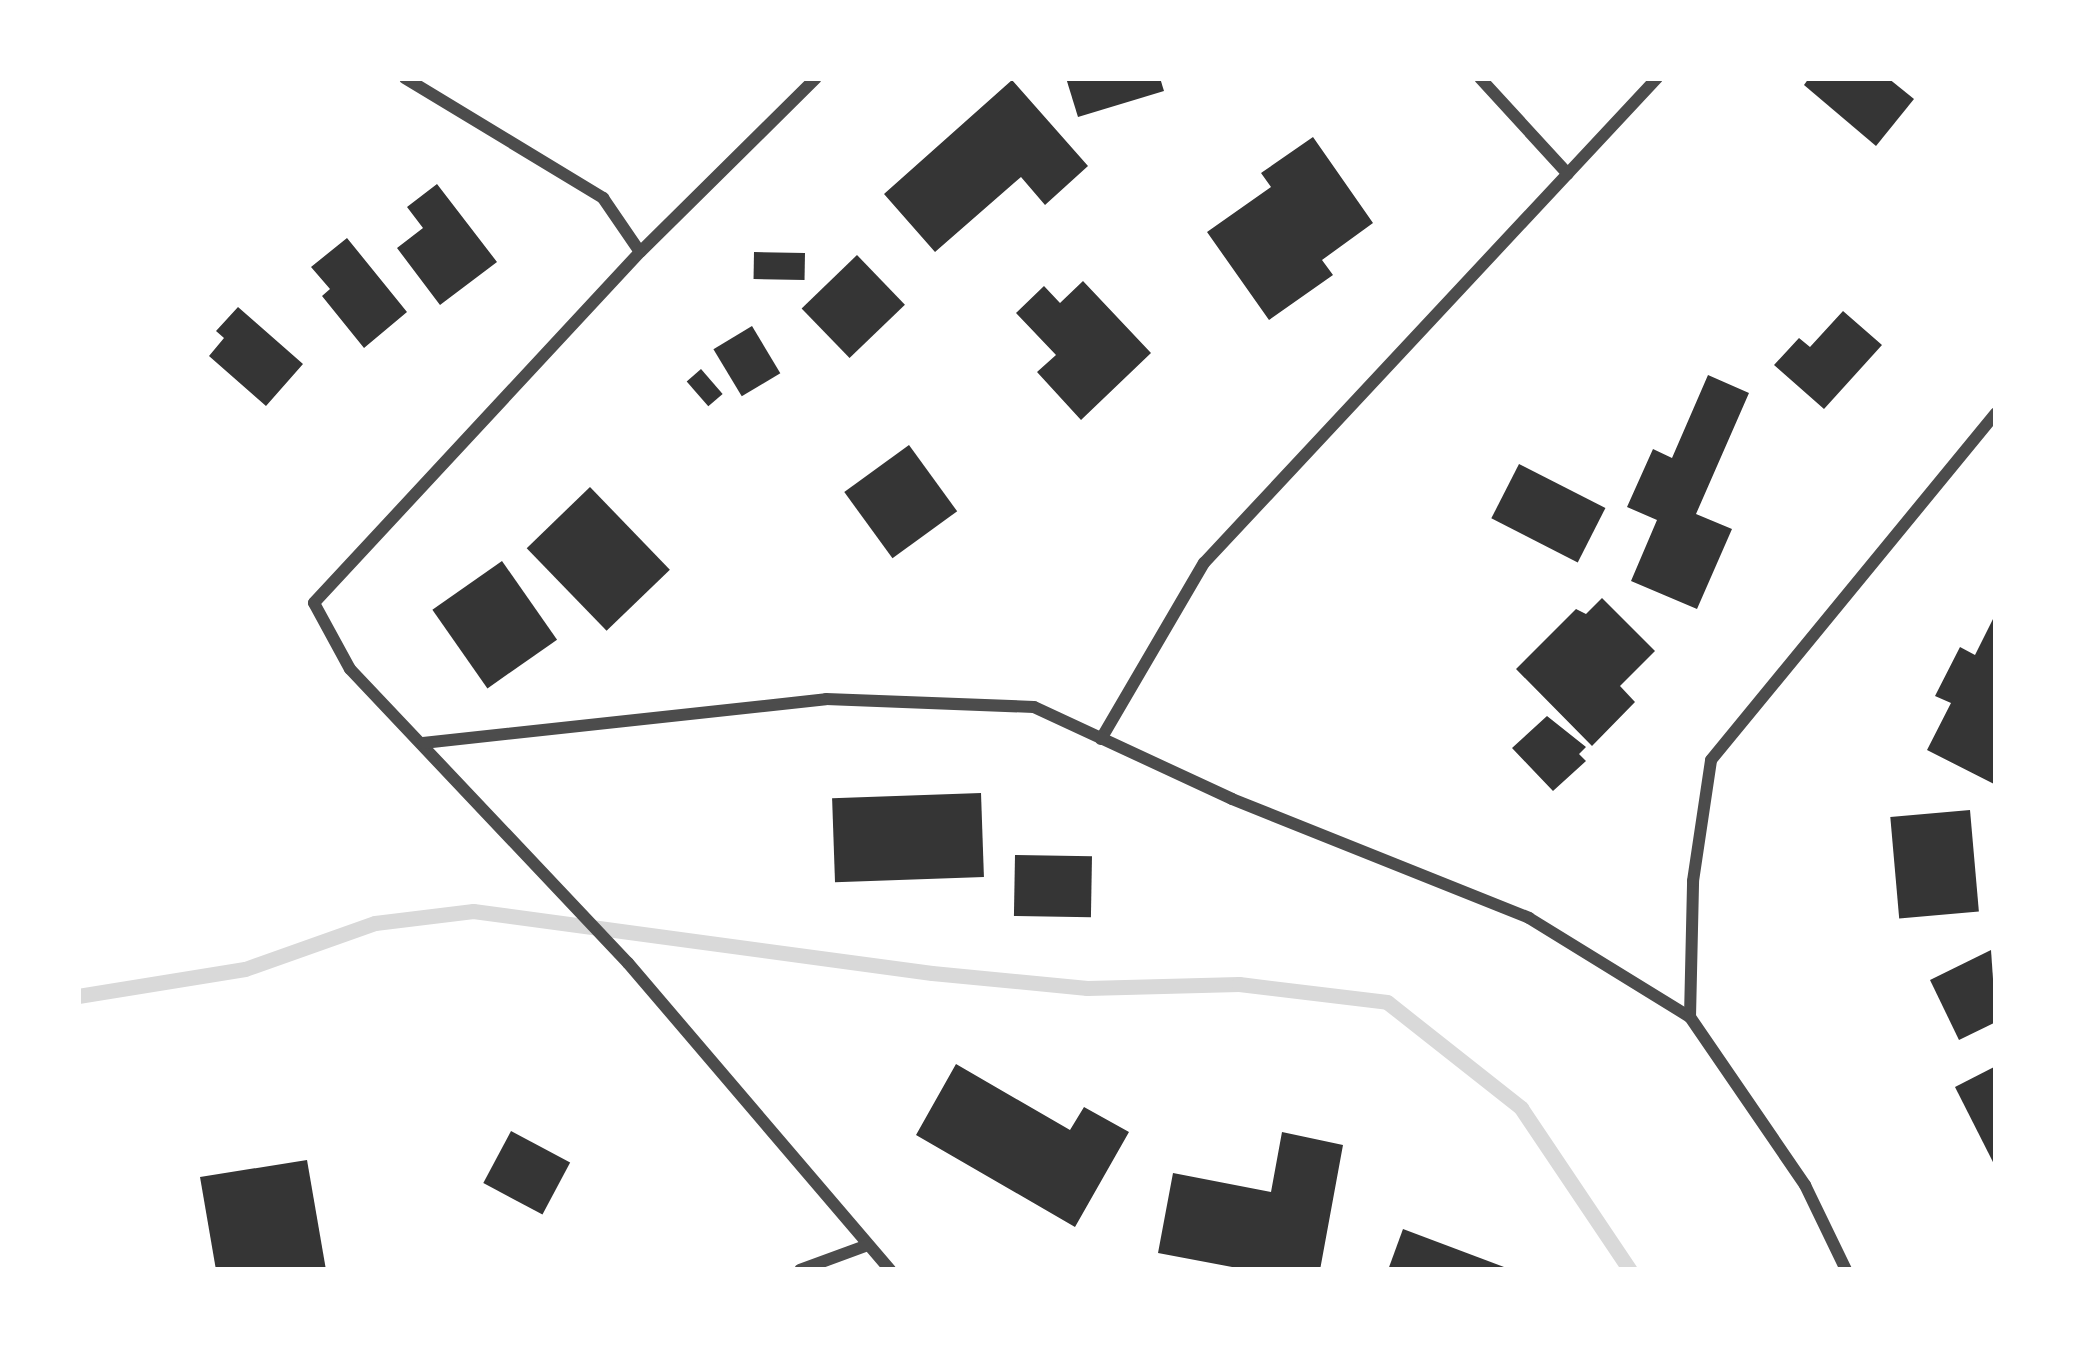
<!DOCTYPE html>
<style>
body{margin:0}
#map{position:relative;width:2074px;height:1348px;overflow:hidden;background:#fff;font-family:"Sofia Sans Condensed",sans-serif}
div>[style]{position:absolute}
.stream>*{height:15px;margin:-7.5px;padding:0 7.5px;transform-origin:7.5px;border-radius:7.5px;background:#d9d9d9}
.building>*{inset:0;background:#353535;transform-origin:0 0}
.minor>*{height:12px;margin:-6px;padding:0 6px;transform-origin:6px;border-radius:6px;background:#4c4c4c}
span{translate:-50% -50%;white-space:nowrap;text-align:center;line-height:1.15;-webkit-text-stroke:9px #fff;paint-order:stroke}
.frame{position:absolute;inset:0;border:81px solid #fff;pointer-events:none}
</style>
<div id="map">
<div class="stream">
<i style="left:78px;top:996px;width:169px;rotate:-9.2deg"></i>
<i style="left:245px;top:969px;width:138px;rotate:-19.5deg"></i>
<i style="left:375px;top:923px;width:99px;rotate:-7deg"></i>
<i style="left:473px;top:911px;width:463px;rotate:7.7deg"></i>
<i style="left:932px;top:973px;width:156px;rotate:5.5deg"></i>
<i style="left:1087px;top:988px;width:152px;rotate:-1.5deg"></i>
<i style="left:1239px;top:984px;width:149px;rotate:6.9deg"></i>
<i style="left:1387px;top:1002px;width:171px;rotate:38.3deg"></i>
<i style="left:1521px;top:1108px;width:195px;rotate:56.1deg"></i>
</div>
<div class="building">
<i style="clip-path:polygon(1066px 78px,1160px 78px,1164px 91px,1078px 117px)"></i>
<i style="clip-path:polygon(1809px 78px,1888px 78px,1914px 99px,1876px 146px,1804px 85px)"></i>
<i style="clip-path:polygon(1012px 80px,1088px 166px,1045px 205px,1021px 177px,935px 252px,884px 194px)"></i>
<i style="clip-path:polygon(1313px 137px,1373px 223px,1322px 260px,1333px 275px,1269px 320px,1207px 232px,1271px 187px,1261px 173px)"></i>
<i style="clip-path:polygon(437px 184px,497px 262px,440px 305px,397px 248px,423px 228px,407px 207px)"></i>
<i style="clip-path:polygon(347px 238px,407px 312px,364px 348px,322px 296px,330px 289px,311px 267px)"></i>
<i style="left:754px;top:252px;width:51px;height:27px;rotate:1deg"></i>
<i style="left:857px;top:255px;width:69px;height:77px;rotate:46deg"></i>
<i style="clip-path:polygon(1083px 281px,1151px 353px,1081px 420px,1037px 372px,1056px 355px,1016px 313px,1044px 286px,1060px 303px)"></i>
<i style="clip-path:polygon(238px 307px,303px 364px,266px 406px,209px 356px,224px 338px,216px 331px)"></i>
<i style="clip-path:polygon(1843px 311px,1882px 345px,1824px 409px,1774px 365px,1799px 338px,1810px 347px)"></i>
<i style="left:752px;top:326px;width:55px;height:45px;rotate:59deg"></i>
<i style="left:701px;top:369px;width:33px;height:19px;rotate:49deg"></i>
<i style="clip-path:polygon(1708px 375px,1749px 393px,1696px 514px,1732px 529px,1697px 609px,1631px 581px,1657px 520px,1627px 507px,1653px 449px,1672px 458px)"></i>
<i style="left:909px;top:445px;width:82px;height:80px;rotate:54deg"></i>
<i style="left:1519px;top:464px;width:97px;height:61px;rotate:27deg"></i>
<i style="left:590px;top:487px;width:115px;height:88px;rotate:46deg"></i>
<i style="left:502px;top:561px;width:96px;height:85px;rotate:55deg"></i>
<i style="clip-path:polygon(1602px 598px,1655px 651px,1620px 686px,1635px 702px,1592px 746px,1516px 669px,1576px 609px,1586px 614px)"></i>
<i style="clip-path:polygon(1996px 613px,1996px 785px,1927px 750px,1951px 703px,1935px 696px,1960px 647px,1975px 655px)"></i>
<i style="clip-path:polygon(1547px 716px,1586px 747px,1579px 754px,1586px 761px,1553px 791px,1512px 748px)"></i>
<i style="left:981px;top:793px;width:84px;height:149px;rotate:88deg"></i>
<i style="left:1970px;top:810px;width:102px;height:80px;rotate:85deg"></i>
<i style="left:1015px;top:855px;width:77px;height:61px;rotate:1deg"></i>
<i style="clip-path:polygon(1991px 950px,1996px 1022px,1959px 1040px,1930px 980px)"></i>
<i style="clip-path:polygon(956px 1064px,1070px 1130px,1084px 1107px,1129px 1132px,1075px 1227px,916px 1135px)"></i>
<i style="clip-path:polygon(1996px 1066px,1996px 1168px,1955px 1087px)"></i>
<i style="left:511px;top:1131px;width:67px;height:59px;rotate:28deg"></i>
<i style="clip-path:polygon(1282px 1132px,1343px 1145px,1320px 1270px,1248px 1270px,1158px 1253px,1173px 1173px,1271px 1192px)"></i>
<i style="clip-path:polygon(307px 1160px,326px 1270px,216px 1270px,200px 1177px)"></i>
<i style="clip-path:polygon(1403px 1229px,1512px 1270px,1388px 1270px)"></i>
</div>
<div class="minor">
<i style="left:405px;top:78px;width:232px;rotate:31.2deg"></i>
<i style="left:603px;top:198px;width:65px;rotate:55.6deg"></i>
<i style="left:816px;top:78px;width:247px;rotate:135.3deg"></i>
<i style="left:640px;top:252px;width:479px;rotate:132.9deg"></i>
<i style="left:314px;top:603px;width:75px;rotate:61.4deg"></i>
<i style="left:350px;top:669px;width:405px;rotate:46.6deg"></i>
<i style="left:628px;top:963px;width:404px;rotate:49.5deg"></i>
<i style="left:1480px;top:78px;width:130px;rotate:47.5deg"></i>
<i style="left:1101px;top:739px;width:204px;rotate:-59.7deg"></i>
<i style="left:1204px;top:563px;width:664px;rotate:-46.95deg"></i>
<i style="left:423px;top:743px;width:405px;rotate:-6.2deg"></i>
<i style="left:826px;top:699px;width:208px;rotate:2.2deg"></i>
<i style="left:1034px;top:707px;width:218px;rotate:24.9deg"></i>
<i style="left:1232px;top:799px;width:320px;rotate:21.8deg"></i>
<i style="left:1529px;top:918px;width:189px;rotate:31.6deg"></i>
<i style="left:1690px;top:1017px;width:204px;rotate:55.6deg"></i>
<i style="left:1805px;top:1185px;width:94px;rotate:64.2deg"></i>
<i style="left:1690px;top:1017px;width:136px;rotate:-88.7deg"></i>
<i style="left:1693px;top:881px;width:122px;rotate:-81.5deg"></i>
<i style="left:1711px;top:760px;width:449px;rotate:-50.6deg"></i>
<i style="left:800px;top:1270px;width:72px;rotate:-20.2deg"></i>
</div>
<div class="frame"></div>
</div>
